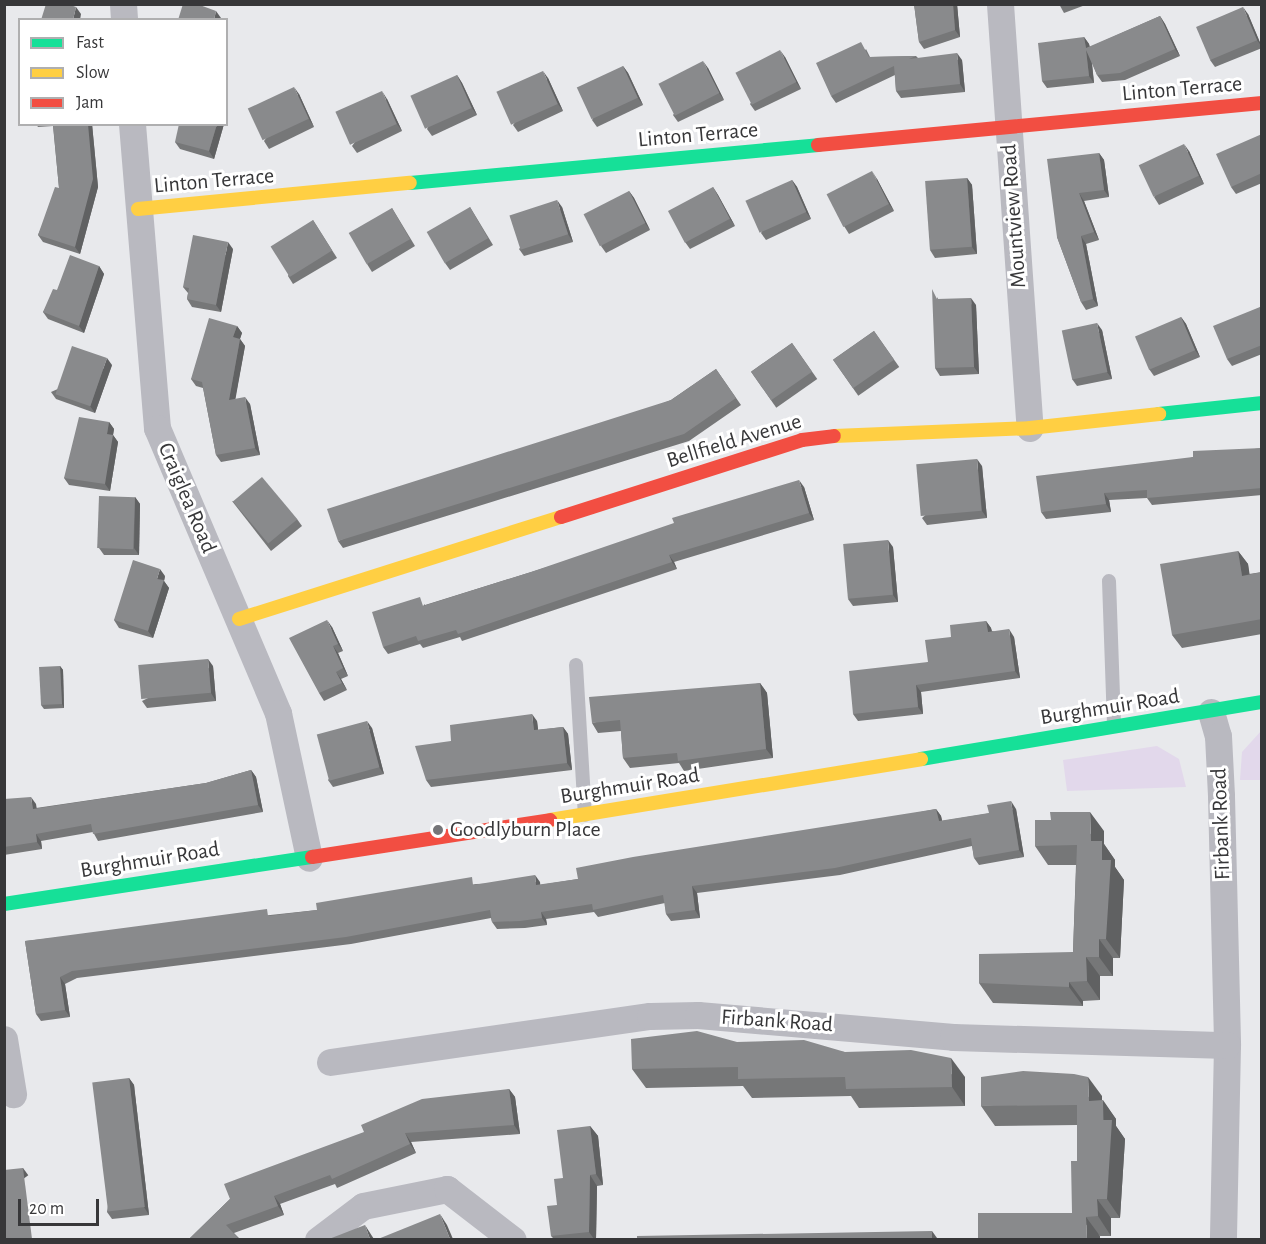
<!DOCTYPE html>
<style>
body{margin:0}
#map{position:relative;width:1266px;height:1244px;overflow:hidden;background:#e8e9ec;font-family:"Alegreya Sans",sans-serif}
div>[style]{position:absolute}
.green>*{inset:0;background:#e2d8eb}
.lane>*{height:14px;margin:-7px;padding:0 7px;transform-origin:7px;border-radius:7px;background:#b9b9c0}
.street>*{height:27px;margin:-13.5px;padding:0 13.5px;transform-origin:13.5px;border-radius:13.5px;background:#b9b9c0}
.fast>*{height:14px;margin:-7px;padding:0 7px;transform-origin:7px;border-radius:7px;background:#16e098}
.slow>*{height:14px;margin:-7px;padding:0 7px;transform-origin:7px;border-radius:7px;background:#ffcf43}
.jam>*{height:14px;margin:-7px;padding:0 7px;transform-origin:7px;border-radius:7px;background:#f24e42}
.wall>*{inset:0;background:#767778;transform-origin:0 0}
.shaded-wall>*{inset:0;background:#606162;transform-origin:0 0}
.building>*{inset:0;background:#898a8c;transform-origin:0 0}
.dots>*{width:16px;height:16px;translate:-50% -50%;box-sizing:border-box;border:3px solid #fff;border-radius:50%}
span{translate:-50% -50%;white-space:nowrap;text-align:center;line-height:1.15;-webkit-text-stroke:6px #fff;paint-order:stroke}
.street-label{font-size:22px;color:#373739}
.poi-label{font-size:22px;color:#373739}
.left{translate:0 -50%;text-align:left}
.frame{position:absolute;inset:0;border:6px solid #373739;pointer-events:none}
.legend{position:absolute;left:18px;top:18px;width:210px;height:108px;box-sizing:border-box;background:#fff;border:2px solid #afafb0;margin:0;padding:8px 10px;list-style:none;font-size:18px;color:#373739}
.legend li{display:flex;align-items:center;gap:12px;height:30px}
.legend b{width:30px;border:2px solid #afafb0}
.scale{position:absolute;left:18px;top:1199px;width:81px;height:27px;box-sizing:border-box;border:3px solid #373739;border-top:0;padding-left:8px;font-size:18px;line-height:21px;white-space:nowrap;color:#373739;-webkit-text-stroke:4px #fff;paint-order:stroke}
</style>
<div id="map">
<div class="green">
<i style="clip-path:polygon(1261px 731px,1261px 780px,1240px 780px,1242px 752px)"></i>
<i style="clip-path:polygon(1157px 746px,1179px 759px,1186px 787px,1067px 791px,1063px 760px)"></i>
</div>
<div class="lane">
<i style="left:1109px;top:581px;width:145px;rotate:88deg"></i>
<i style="left:576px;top:665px;width:150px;rotate:86.6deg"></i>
</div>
<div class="street">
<i style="left:123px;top:4px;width:16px;rotate:86deg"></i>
<i style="left:1000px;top:4px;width:425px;rotate:86deg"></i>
<i style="left:132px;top:124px;width:305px;rotate:85.3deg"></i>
<i style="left:157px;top:428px;width:310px;rotate:67deg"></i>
<i style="left:278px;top:713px;width:148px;rotate:77.9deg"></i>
<i style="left:1211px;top:712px;width:25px;rotate:74deg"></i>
<i style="left:1218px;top:736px;width:60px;rotate:87.1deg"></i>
<i style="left:1221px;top:796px;width:249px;rotate:88.6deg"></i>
<i style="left:1227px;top:1045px;width:195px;rotate:91.2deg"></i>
<i style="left:4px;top:1039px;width:56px;rotate:80.7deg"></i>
<i style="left:330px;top:1062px;width:323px;rotate:-8.2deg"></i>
<i style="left:650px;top:1016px;width:48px;rotate:-1.2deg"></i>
<i style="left:698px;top:1015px;width:256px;rotate:4.9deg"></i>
<i style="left:953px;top:1037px;width:274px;rotate:1.7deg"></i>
<i style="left:318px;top:1240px;width:56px;rotate:-37.1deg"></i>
<i style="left:363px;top:1206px;width:86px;rotate:-11.4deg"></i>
<i style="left:447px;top:1189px;width:83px;rotate:37.7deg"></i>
</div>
<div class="fast">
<i style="left:410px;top:183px;width:410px;rotate:-5.3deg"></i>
<i style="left:1159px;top:414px;width:104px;rotate:-6.1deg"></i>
<i style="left:921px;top:759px;width:346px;rotate:-9.5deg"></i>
<i style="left:4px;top:904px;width:312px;rotate:-8.7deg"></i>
</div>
<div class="slow">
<i style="left:138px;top:209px;width:273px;rotate:-5.5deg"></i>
<i style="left:834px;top:436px;width:196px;rotate:-2.3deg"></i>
<i style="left:1030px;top:428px;width:130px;rotate:-6.2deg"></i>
<i style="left:239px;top:619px;width:338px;rotate:-17.6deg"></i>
<i style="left:550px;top:820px;width:376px;rotate:-9.3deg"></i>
</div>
<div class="jam">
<i style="left:818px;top:145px;width:446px;rotate:-5.4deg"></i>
<i style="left:561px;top:517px;width:253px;rotate:-17.7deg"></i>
<i style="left:802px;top:440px;width:32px;rotate:-7deg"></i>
<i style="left:312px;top:857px;width:241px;rotate:-8.8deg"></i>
</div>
<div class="wall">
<i style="clip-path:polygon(914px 4px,957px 4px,960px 37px,924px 49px,919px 42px)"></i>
<i style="clip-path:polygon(1059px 4px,1088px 4px,1064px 13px)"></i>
<i style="clip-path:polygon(1248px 14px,1262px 48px,1215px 67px,1210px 60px)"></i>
<i style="clip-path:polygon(1160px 16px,1165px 24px,1180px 56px,1125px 80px,1102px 82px,1097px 75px,1092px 62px,1094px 83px,1047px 88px,1042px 81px,1084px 37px,1089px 44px,1090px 47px)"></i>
<i style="clip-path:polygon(866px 49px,870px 57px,916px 56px,918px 58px,962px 60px,965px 92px,901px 98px,896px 91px,895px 75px,836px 103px,831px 96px)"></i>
<i style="clip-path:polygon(785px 57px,801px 89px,755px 111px,750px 104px)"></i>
<i style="clip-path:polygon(623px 66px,628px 73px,643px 105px,597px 127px,592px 120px)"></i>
<i style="clip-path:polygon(708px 68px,724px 100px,678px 122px,673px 115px)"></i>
<i style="clip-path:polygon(457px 75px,462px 83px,477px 115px,432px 136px,427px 129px)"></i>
<i style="clip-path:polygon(548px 78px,563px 111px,518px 132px,513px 125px)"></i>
<i style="clip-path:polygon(299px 94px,314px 127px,269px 149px,264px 141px)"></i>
<i style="clip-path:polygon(387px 99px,402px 131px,357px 153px,352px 146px)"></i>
<i style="clip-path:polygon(36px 124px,92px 124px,98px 187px,80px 254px,43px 242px,38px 235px,59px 188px,53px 126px,38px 127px)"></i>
<i style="clip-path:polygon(224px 124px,214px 159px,180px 149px,175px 142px)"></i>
<i style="clip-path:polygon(1262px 134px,1262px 183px,1236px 194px,1231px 187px)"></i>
<i style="clip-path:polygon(1189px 151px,1204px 184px,1159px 205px,1154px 197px)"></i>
<i style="clip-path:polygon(1099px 153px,1104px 160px,1109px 197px,1084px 201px,1099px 240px,1086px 244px,1098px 306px,1086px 310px,1081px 302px,1057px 237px)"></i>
<i style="clip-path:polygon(967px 178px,972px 185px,977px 254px,935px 258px,930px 250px)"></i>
<i style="clip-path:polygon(877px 179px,894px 211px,849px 234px,844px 226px)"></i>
<i style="clip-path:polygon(792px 180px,797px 187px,811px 219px,766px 240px,761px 233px)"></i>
<i style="clip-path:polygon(713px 187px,718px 195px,735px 226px,690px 249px,685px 242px)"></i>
<i style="clip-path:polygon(629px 191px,634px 198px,650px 230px,606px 253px,601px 246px)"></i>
<i style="clip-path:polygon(470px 207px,493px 245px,450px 270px,445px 263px)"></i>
<i style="clip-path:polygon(562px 207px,573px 242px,524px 256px,519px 249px)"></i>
<i style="clip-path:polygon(392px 208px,415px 246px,372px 272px,367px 264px)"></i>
<i style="clip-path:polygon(313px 220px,337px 258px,293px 284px,288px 276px)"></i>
<i style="clip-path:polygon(233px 249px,221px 312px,192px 307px,187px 299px,188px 293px,183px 287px)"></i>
<i style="clip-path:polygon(99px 266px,104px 274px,84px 333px,48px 319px,43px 312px,57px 290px)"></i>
<i style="clip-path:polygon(937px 297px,938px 299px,976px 305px,979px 374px,940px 376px,935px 368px)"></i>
<i style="clip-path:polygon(1260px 307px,1262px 309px,1262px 354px,1232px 366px,1227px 359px)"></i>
<i style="clip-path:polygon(1181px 317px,1186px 324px,1200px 357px,1154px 376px,1149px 369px)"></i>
<i style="clip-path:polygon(237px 326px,242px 333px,240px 339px,245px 346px,235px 399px,250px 404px,260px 455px,221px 462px,216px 455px,203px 388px,196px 386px,191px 379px)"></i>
<i style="clip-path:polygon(1102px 330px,1112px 379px,1077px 386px,1072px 379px)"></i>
<i style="left:874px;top:331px;width:44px;height:50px;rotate:55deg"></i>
<i style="left:792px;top:343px;width:44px;height:50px;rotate:55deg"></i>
<i style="clip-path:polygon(112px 365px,95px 413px,56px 399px,51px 392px)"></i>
<i style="clip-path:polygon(716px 369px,741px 405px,689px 441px,343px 548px,338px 541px,671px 400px)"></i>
<i style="clip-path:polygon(109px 422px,114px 429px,113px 435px,118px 442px,110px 491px,69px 485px,64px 478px)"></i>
<i style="clip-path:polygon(1262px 448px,1262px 495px,1152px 505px,1147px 498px,1109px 500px,1111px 512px,1046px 519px,1041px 512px,1193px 457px)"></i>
<i style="clip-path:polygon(982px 466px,987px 518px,927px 525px,922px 518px)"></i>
<i style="clip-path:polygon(804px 487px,814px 520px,674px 562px,677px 569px,462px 641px,460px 637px,423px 648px,420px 644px,388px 654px,383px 647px,425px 604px,425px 605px)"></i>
<i style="clip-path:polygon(135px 497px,140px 504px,139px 555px,104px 555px,99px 548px)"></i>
<i style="clip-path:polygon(232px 501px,297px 519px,302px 526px,271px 551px)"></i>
<i style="clip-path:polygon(893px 547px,898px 602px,853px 606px,848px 599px)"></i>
<i style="clip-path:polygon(1238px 551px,1248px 564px,1249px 574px,1262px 572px,1262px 634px,1182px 648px,1172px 635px)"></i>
<i style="clip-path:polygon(165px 576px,164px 581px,169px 588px,153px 638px,119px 628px,114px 620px)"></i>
<i style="clip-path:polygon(986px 621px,991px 628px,992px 631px,1014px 637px,1020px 678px,921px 692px,923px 714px,858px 721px,853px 714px,928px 662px,951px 637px)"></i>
<i style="clip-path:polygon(332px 627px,343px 651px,338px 653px,348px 676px,341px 679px,347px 690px,324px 701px,319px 693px)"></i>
<i style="clip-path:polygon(60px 666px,63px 670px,64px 708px,44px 709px,41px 705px)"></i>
<i style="clip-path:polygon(213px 666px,216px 701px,147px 708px,142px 701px)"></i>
<i style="clip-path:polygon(760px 683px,767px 693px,773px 758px,684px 771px,679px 763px,630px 768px,623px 758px,621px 731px,598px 733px,592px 723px)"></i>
<i style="clip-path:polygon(537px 721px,538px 730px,563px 727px,568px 734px,572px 770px,431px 787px,426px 780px,451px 741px)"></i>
<i style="clip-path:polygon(372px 728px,384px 774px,333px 787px,328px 780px)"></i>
<i style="clip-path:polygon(251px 770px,256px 777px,263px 812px,98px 841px,93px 832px,41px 841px,42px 849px,4px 855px,4px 799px,36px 804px,36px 808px,206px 783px)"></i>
<i style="clip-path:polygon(936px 809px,941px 816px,942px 821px,1016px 809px,1024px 857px,979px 865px,974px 858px,972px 846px,840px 875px,697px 893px,700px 918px,671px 921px,666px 914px,665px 903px,598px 917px,594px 912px,546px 919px,547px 925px,525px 928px,497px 929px,492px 922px,491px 918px,351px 944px,77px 978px,65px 984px,70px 1017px,41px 1021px,36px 1014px,25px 941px,317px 910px,476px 884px,540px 882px,540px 885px,578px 879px)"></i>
<i style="clip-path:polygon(1104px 831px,1104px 844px,1115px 860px,1115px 867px,1124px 880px,1120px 958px,1113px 958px,1113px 976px,1100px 976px,1100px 1000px,1083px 1001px,1083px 1006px,993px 1003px,979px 983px,1073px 952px,1076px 865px,1048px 865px,1035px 846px)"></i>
<i style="clip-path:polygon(737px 1042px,845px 1052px,965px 1077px,965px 1106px,859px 1108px,851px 1096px,752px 1098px,743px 1086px,646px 1088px,632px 1069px)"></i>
<i style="clip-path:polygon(129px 1078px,134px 1085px,149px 1215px,112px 1219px,107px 1212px)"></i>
<i style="clip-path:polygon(509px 1089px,515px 1097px,520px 1134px,411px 1142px,416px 1153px,337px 1188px,335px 1184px,280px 1204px,284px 1215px,234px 1233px,240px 1239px,189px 1239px,230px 1199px)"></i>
<i style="clip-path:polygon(1102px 1096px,1102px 1100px,1116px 1119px,1116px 1126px,1125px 1139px,1120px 1218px,1111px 1218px,1111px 1236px,1100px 1236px,1072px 1213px,1077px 1161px,1077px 1125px,995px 1126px,981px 1106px)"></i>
<i style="clip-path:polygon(590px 1126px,598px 1136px,603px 1185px,597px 1186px,596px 1239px,554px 1239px,551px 1236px,563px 1178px)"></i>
</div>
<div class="shaded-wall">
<i style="clip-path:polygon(953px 4px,957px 4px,960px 37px,955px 30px)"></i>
<i style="clip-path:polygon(76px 7px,81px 14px,80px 20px,73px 20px)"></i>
<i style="clip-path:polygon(1243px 7px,1248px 14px,1262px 47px,1257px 40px)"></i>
<i style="clip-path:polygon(216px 11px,221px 18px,220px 20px,214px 20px)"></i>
<i style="clip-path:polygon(1160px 16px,1165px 24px,1180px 56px,1175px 49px)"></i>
<i style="clip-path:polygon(1084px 37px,1089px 44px,1091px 56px,1086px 48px)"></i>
<i style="clip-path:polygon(780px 50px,785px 57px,801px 89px,796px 82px)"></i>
<i style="clip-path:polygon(1086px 50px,1091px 57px,1094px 83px,1089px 76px)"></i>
<i style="clip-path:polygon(957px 53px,962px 60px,965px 92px,960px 84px)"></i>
<i style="clip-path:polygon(703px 61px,708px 68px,724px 100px,719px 93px)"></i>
<i style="clip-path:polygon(623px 66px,628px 73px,643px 105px,638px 98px)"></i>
<i style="clip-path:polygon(543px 71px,548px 78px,563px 111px,558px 104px)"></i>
<i style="clip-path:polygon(457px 75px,462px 83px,477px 115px,472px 108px)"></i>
<i style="clip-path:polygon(294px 87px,299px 94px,314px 127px,309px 119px)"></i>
<i style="clip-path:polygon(382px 91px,387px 99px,402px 131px,397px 124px)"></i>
<i style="clip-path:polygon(88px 124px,92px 124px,98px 187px,80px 254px,75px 247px)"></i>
<i style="clip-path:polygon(217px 124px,224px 124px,214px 159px,209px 151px)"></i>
<i style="clip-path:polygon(1184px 144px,1189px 151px,1204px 184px,1199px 176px)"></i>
<i style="clip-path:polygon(1099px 153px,1104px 160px,1109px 197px,1104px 190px)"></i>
<i style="clip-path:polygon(872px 171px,877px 179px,894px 211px,889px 204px)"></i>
<i style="clip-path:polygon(967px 178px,972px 185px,977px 254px,972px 247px)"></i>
<i style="clip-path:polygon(792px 180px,797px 187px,811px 219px,806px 212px)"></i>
<i style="clip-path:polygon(713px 187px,718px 195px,735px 226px,730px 219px)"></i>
<i style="clip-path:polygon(629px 191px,634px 198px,650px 230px,645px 223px)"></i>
<i style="clip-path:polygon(1079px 193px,1084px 201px,1099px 240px,1094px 232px)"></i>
<i style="clip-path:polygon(557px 200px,562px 207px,573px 242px,568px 234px)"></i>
<i style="clip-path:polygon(1081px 236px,1086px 244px,1098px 306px,1093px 299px)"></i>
<i style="clip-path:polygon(228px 242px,233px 249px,221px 312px,216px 305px)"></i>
<i style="clip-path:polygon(99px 266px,104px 274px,84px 333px,79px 326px)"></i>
<i style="clip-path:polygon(971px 298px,976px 305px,979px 374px,974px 367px)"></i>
<i style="clip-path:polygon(1181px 317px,1186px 324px,1200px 357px,1195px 350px)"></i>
<i style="clip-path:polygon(1097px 323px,1102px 330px,1112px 379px,1107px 372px)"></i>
<i style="clip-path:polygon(237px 326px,242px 333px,238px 344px,233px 337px)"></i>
<i style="clip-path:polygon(240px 339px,245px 346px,234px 407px,229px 400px)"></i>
<i style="clip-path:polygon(107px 358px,112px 365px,95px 413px,90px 406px)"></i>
<i style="clip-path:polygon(245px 397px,250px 404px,260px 455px,255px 448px)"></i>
<i style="clip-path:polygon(109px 422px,114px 429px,113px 435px,118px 442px,110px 491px,105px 484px,107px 434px)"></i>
<i style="clip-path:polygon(977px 459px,982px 466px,987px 518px,982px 511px)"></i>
<i style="clip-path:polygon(799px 480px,804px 487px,814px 520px,809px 513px)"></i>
<i style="clip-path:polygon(1104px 493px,1109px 500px,1111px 512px,1106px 504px)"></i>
<i style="clip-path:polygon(135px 497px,140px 504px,139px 555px,134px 548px)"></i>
<i style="clip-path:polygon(888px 540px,893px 547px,898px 602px,893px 595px)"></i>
<i style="clip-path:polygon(1238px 551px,1248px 564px,1252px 589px,1242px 576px)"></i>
<i style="clip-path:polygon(669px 555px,674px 562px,677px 569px,672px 562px)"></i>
<i style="clip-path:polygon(160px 569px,165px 576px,164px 581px,169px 588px,153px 638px,148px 631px,157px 579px)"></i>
<i style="clip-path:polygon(327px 620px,332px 627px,343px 651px,338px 644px)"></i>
<i style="clip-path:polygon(986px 621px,991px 628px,993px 639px,988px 632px)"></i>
<i style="clip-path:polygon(1009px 629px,1014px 637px,1020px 678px,1015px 671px)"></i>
<i style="clip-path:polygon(333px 646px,338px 653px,348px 676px,343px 668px)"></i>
<i style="clip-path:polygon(208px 659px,213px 666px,216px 701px,211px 693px)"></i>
<i style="clip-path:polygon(60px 666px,63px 670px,64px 708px,62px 704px)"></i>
<i style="clip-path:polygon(336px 672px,341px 679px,347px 690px,342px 683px)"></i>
<i style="clip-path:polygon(760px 683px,767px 693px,773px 758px,766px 749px)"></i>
<i style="clip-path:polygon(916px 685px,921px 692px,923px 714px,918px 707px)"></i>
<i style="clip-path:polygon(532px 714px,537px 721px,539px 737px,534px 730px)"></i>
<i style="clip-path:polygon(367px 721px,372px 728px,384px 774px,379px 767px)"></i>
<i style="clip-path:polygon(563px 727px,568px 734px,572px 770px,567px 763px)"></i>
<i style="clip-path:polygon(251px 770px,256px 777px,263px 812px,258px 805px)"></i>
<i style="clip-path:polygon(31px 797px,36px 804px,38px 816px,33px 809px)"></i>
<i style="clip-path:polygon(1011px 801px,1016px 809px,1024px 857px,1019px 850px)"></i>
<i style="clip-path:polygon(936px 809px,941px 816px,944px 829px,939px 821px)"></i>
<i style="clip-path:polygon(1090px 812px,1104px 831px,1104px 844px,1115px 860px,1115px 867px,1124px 880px,1120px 958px,1106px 939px,1102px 860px,1091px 841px)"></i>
<i style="clip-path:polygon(36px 834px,41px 841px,42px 849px,37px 842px)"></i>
<i style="clip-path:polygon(535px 875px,540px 882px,541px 892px,536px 885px)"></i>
<i style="clip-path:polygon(692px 886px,697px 893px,700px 918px,695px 910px)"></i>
<i style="clip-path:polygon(541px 912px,546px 919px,547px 925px,542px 918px)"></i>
<i style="clip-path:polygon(1099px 939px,1113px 958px,1113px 976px,1099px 957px)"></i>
<i style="clip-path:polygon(1086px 957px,1100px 976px,1100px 1000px,1087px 981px)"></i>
<i style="clip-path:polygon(60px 977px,65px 984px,70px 1017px,65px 1010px)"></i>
<i style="clip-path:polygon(1069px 982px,1083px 1001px,1083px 1006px,1069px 987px)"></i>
<i style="clip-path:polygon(951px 1058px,965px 1077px,965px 1106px,952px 1087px)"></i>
<i style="clip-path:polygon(1088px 1077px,1102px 1096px,1102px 1120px,1089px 1101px)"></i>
<i style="clip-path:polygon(129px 1078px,134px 1085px,149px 1215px,144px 1207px)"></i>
<i style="clip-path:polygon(509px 1089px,515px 1097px,520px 1134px,514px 1125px)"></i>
<i style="clip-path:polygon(1103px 1100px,1116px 1119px,1116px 1126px,1125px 1139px,1120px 1218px,1107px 1199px)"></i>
<i style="clip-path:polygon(590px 1126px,598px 1136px,603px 1185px,596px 1174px)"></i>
<i style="clip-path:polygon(405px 1133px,411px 1142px,416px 1153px,410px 1144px)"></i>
<i style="left:23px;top:1168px;width:9px;height:72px;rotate:54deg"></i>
<i style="clip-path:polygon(590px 1175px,597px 1186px,596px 1239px,594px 1239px,589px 1232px)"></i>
<i style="clip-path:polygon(274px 1196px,280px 1204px,284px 1215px,278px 1206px)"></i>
<i style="clip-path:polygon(1097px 1199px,1111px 1218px,1111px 1236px,1098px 1216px)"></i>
<i style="clip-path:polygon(440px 1214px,447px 1225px,453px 1239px,450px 1239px)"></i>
<i style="clip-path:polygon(1086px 1217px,1100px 1236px,1100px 1239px,1087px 1239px)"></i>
<i style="clip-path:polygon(365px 1225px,372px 1236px,374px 1239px,370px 1239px)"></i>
<i style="clip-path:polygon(932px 1231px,937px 1238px,937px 1239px,932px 1239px)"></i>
</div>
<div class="building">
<i style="clip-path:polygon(46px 4px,68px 4px,76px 7px,73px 20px,41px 20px)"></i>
<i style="clip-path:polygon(183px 4px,197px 4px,216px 11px,214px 20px,178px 20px)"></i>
<i style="clip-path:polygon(914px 4px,953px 4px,955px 30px,919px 42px)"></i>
<i style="left:1243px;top:7px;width:36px;height:51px;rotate:67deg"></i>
<i style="clip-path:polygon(1160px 16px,1175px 49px,1120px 73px,1097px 75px,1086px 50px,1089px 76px,1042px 81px,1038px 43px,1084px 37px,1086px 48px)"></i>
<i style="clip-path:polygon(861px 42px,869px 57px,916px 56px,909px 59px,957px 53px,960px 84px,896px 91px,894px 66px,831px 96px,816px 63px)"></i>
<i style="left:780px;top:50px;width:36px;height:50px;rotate:63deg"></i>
<i style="left:703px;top:61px;width:36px;height:50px;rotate:63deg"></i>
<i style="left:623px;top:66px;width:35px;height:51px;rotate:65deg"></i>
<i style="left:543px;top:71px;width:36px;height:51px;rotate:66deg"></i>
<i style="left:457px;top:75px;width:36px;height:51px;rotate:66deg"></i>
<i style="left:294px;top:87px;width:35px;height:51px;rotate:65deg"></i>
<i style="left:382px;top:91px;width:36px;height:51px;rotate:66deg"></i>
<i style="clip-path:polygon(53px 124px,88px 124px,93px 179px,75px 247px,38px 235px,55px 187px,59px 188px)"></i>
<i style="clip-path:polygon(179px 124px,217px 124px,209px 151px,175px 142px)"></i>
<i style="clip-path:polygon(1262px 134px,1262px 173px,1231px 187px,1216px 154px)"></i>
<i style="left:1184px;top:144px;width:35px;height:50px;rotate:65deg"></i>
<i style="clip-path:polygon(1099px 153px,1104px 190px,1079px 193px,1094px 232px,1081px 236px,1093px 299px,1081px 302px,1057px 237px,1047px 159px)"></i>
<i style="left:872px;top:171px;width:37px;height:51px;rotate:63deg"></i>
<i style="left:967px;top:178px;width:69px;height:42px;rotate:86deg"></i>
<i style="left:792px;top:180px;width:35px;height:51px;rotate:66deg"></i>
<i style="left:713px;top:187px;width:36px;height:51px;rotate:62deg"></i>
<i style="left:629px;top:191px;width:36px;height:51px;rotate:63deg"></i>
<i style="left:557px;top:200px;width:36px;height:50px;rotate:72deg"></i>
<i style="left:470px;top:207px;width:36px;height:50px;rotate:60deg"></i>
<i style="left:392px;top:208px;width:36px;height:50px;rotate:60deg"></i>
<i style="left:313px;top:220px;width:36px;height:50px;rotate:58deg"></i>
<i style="clip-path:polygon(193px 235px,228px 242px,216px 305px,187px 299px,189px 288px,183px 287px)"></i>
<i style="clip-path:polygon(70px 255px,99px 266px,79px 326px,43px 312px,53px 289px,57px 290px)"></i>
<i style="clip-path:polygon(932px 289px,937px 299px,971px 298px,974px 367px,935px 368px)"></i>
<i style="clip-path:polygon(1260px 307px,1262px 310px,1262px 345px,1227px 359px,1213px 326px)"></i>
<i style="left:1181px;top:317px;width:36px;height:50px;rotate:67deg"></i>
<i style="clip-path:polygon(209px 318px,237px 326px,233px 337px,240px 339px,229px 400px,245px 397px,255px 448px,216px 455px,202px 382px,191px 379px)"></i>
<i style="left:1097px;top:323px;width:50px;height:36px;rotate:78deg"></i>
<i style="left:874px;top:331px;width:35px;height:50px;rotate:55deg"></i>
<i style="left:792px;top:343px;width:35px;height:50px;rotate:55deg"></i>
<i style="left:72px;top:346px;width:37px;height:51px;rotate:19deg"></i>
<i style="clip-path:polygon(716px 369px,736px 398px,684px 434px,338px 541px,327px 509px,671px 400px)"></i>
<i style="clip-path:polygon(79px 417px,109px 422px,107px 434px,113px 435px,105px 484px,64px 478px)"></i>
<i style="clip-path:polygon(1262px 448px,1262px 488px,1147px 498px,1147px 490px,1104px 493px,1106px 504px,1041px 512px,1036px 476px,1193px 457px,1193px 451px)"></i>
<i style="left:977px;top:459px;width:52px;height:61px;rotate:85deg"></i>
<i style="left:262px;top:477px;width:55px;height:38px;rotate:50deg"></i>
<i style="clip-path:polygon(799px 480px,809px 513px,669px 555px,672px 562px,458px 634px,456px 630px,418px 641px,416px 636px,383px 647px,372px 612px,420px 597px,423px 606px,531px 572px,674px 523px,672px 518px)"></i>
<i style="left:99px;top:496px;width:36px;height:52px;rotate:2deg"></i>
<i style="left:888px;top:540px;width:55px;height:45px;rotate:85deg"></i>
<i style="clip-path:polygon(1238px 551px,1242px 576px,1262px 572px,1262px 619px,1172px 635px,1160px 564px)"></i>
<i style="clip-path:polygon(133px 560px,160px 569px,157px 579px,164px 580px,148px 631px,114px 620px)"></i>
<i style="clip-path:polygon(327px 620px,338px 644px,333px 646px,343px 668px,336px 672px,342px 683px,319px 693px,289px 638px)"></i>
<i style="clip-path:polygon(986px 621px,988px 632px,1009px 629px,1015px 671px,916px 685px,918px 707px,853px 714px,849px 671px,928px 662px,925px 640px,951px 637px,950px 625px)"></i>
<i style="left:208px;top:659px;width:34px;height:70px;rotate:85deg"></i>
<i style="left:60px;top:666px;width:38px;height:21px;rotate:87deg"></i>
<i style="clip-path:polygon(760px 683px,766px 749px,678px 761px,677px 753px,623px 758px,620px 720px,592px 723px,589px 697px)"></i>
<i style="clip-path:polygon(532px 714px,534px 730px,563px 727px,567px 763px,426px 780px,415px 746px,451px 741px,450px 725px)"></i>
<i style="left:367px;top:721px;width:48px;height:52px;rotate:75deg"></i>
<i style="clip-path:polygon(251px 770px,258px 805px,93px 834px,91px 824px,36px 834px,37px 842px,4px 847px,4px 799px,31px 797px,33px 809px,206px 783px)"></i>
<i style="clip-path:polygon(1011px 801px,1019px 850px,974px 858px,971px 838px,835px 868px,692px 886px,695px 910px,666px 914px,663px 895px,593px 910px,592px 904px,541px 912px,542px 918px,520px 921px,492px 922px,490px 910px,346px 937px,72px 971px,60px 977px,65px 1010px,36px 1014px,25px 941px,267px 909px,268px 916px,317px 910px,316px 903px,472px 877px,473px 885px,535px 875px,536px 885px,578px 879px,576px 868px,633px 857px,936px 809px,939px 821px,989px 813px,987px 805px)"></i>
<i style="clip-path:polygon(1050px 812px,1090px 812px,1091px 841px,1102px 841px,1102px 860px,1111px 860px,1106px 939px,1099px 939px,1099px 957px,1086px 957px,1087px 981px,1069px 982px,1069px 987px,979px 983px,979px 954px,1073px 952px,1077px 845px,1035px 846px,1035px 820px,1051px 820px)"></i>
<i style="clip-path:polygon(697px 1031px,737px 1042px,804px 1040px,845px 1052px,911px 1050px,951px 1058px,952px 1087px,846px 1089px,845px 1077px,738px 1079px,738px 1067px,632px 1069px,631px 1039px)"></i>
<i style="clip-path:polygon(1023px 1071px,1074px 1074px,1088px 1077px,1089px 1101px,1103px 1100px,1103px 1120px,1112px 1120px,1107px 1199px,1097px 1199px,1098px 1216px,1086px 1217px,1087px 1239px,978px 1239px,978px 1213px,1072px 1213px,1071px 1161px,1077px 1161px,1077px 1105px,981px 1106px,981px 1077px)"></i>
<i style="left:129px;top:1078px;width:130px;height:37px;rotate:83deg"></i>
<i style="clip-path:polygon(509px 1089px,514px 1125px,405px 1133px,410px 1144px,332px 1179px,330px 1175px,274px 1196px,278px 1206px,226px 1225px,238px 1238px,236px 1239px,189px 1239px,230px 1199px,224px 1184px,364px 1132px,361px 1125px,422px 1099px)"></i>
<i style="clip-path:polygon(590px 1126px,596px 1174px,590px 1175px,589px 1232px,551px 1236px,547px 1206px,557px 1205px,554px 1179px,563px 1178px,557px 1130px)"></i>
<i style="clip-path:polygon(23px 1168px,32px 1239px,4px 1239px,4px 1170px)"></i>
<i style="clip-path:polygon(440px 1214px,450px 1239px,378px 1239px)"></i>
<i style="clip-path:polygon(365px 1225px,370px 1239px,329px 1239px)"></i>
<i style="clip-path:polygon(932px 1231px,932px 1239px,637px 1239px,637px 1236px)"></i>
</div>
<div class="dots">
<i style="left:438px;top:830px;background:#757578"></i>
</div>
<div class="street-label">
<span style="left:1182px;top:89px;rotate:-5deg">Linton Terrace</span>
<span style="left:698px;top:135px;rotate:-5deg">Linton Terrace</span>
<span style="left:214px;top:181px;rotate:-5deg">Linton Terrace</span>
<span style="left:1014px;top:216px;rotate:-94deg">Mountview Road</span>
<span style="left:734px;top:441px;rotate:-17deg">Bellfield Avenue</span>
<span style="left:187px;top:498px;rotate:67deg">Craiglea Road</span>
<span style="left:1110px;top:707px;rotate:-9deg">Burghmuir Road</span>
<span style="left:630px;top:786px;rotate:-9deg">Burghmuir Road</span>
<span style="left:1221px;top:824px;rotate:-92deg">Firbank Road</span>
<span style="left:150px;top:860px;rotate:-9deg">Burghmuir Road</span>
<span style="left:777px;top:1021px;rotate:4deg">Firbank Road</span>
</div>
<div class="poi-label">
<span class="left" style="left:450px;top:830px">Goodlyburn Place</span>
</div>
<div class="frame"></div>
<ul class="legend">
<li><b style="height:8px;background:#16e098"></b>Fast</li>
<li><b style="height:8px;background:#ffcf43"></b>Slow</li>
<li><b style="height:8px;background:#f24e42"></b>Jam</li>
</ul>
<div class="scale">20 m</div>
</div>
